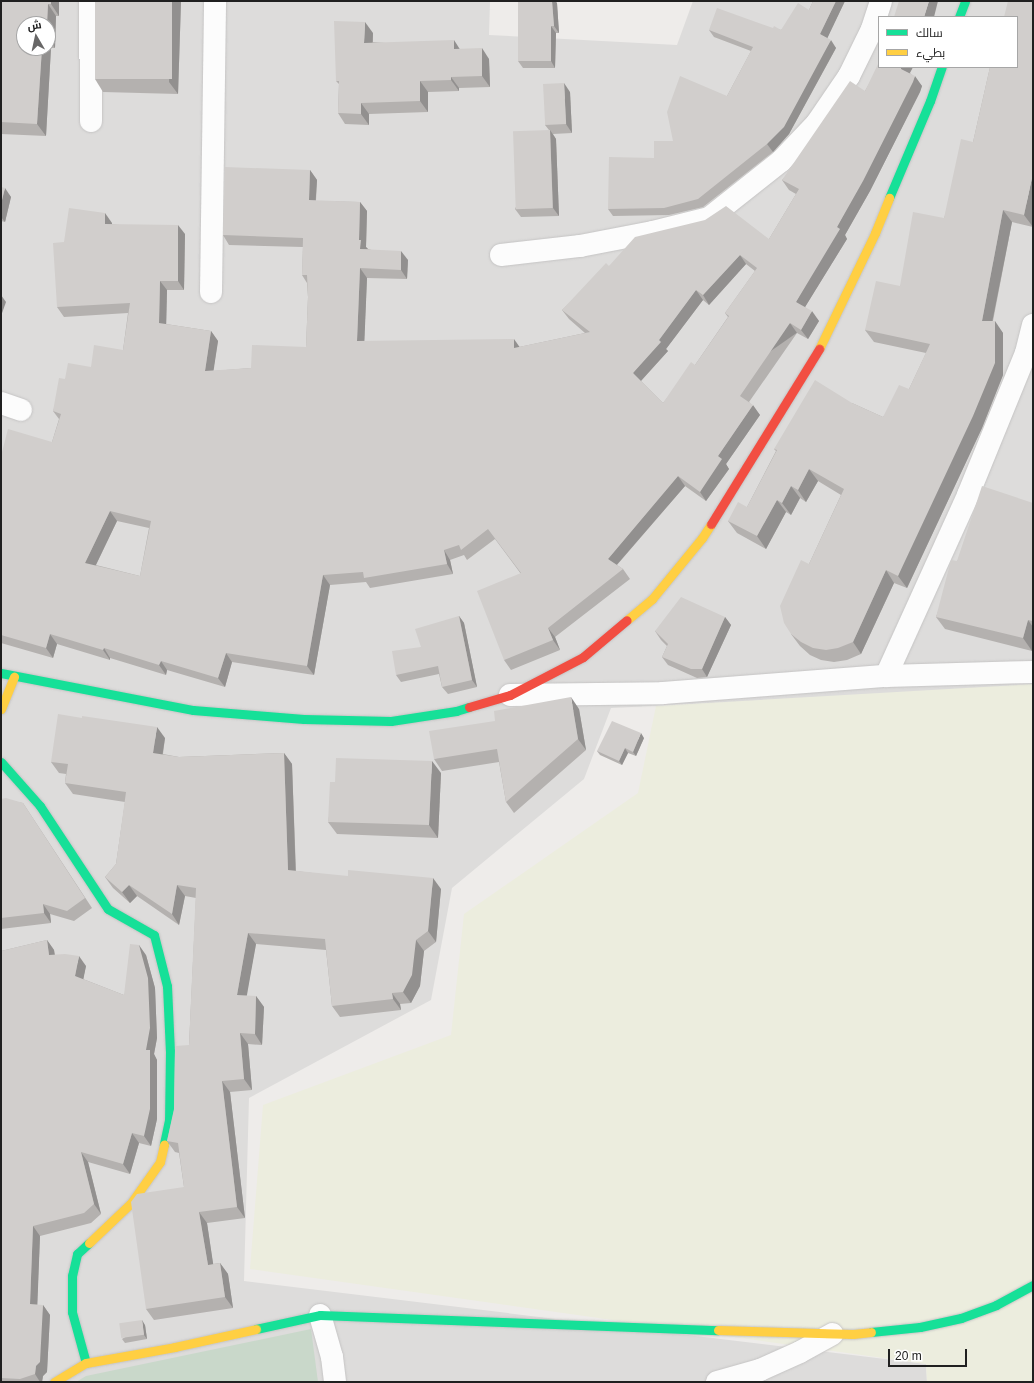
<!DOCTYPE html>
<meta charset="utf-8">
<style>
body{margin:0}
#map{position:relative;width:1034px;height:1383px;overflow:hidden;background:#eeecea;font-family:Arial,Cairo,sans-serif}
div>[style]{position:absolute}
.residential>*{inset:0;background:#dddcdb}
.farmland>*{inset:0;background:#ecedde}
.cemetery>*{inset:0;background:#c9d8ca}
.roads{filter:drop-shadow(0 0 1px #c5c4c4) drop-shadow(0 0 1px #c5c4c4)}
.street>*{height:22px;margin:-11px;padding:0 11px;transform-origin:11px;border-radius:11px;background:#fcfcfc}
.fast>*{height:9px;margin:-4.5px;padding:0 4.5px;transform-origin:4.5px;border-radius:4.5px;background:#16e098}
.slow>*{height:9px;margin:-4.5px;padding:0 4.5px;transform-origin:4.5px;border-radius:4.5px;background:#ffcf43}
.jam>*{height:9px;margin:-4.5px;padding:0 4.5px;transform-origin:4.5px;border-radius:4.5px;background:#f24e42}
.wall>*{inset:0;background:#b4b1af}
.shaded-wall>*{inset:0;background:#92908f;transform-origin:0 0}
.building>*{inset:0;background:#d1cecc;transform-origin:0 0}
span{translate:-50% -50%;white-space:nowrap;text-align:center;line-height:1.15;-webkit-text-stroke:3.5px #fff;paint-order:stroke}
.frame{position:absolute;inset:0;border:2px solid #202020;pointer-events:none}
.legend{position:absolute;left:878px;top:16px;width:140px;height:52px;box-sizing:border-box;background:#fff;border:1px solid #a6a6a6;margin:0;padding:5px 7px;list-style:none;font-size:12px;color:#202020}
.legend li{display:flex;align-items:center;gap:8px;height:20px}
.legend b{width:20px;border:1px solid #a6a6a6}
.north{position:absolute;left:16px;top:16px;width:40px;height:40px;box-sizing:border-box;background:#fff;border:1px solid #a6a6a6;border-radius:50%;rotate:351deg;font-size:11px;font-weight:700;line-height:16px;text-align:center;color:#202020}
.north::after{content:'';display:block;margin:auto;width:14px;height:18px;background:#686767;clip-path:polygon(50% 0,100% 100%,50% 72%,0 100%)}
.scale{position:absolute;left:888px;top:1349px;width:79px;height:18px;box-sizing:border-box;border:2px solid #202020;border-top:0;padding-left:5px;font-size:12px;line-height:14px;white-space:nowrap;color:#202020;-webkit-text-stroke:3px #fff;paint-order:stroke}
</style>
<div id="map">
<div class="residential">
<i style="clip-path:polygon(evenodd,1px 1px,490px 1px,489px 35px,677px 45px,693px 1px,1033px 1px,1033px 687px,611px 708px,584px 779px,452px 888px,431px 1000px,249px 1098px,244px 1281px,926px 1364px,927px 1382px,1px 1382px,1px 1px,879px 17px,1017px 17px,1017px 67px,879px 67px,879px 17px,1px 1px,24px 24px,48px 24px,48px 48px,24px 48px,24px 24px)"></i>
</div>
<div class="farmland">
<i style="clip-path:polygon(1033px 684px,1033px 1382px,927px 1382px,926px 1364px,250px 1269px,263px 1105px,451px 1035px,464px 914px,638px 793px,656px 706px)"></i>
</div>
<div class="cemetery">
<i style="clip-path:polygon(311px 1329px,318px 1382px,76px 1382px,86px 1376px)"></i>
</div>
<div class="roads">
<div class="street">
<i style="left:90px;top:1px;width:120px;rotate:89.5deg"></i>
<i style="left:501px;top:255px;width:80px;rotate:-6.5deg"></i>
<i style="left:580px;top:246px;width:74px;rotate:-10.9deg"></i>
<i style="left:653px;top:232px;width:58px;rotate:-14deg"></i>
<i style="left:709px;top:218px;width:92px;rotate:-38.4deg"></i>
<i style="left:781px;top:161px;width:52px;rotate:-46.5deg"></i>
<i style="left:817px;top:123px;width:57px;rotate:-55.8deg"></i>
<i style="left:849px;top:76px;width:52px;rotate:-63.9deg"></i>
<i style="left:872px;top:29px;width:29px;rotate:-72deg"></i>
<i style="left:211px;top:292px;width:291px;rotate:-89.2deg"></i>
<i style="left:1px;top:403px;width:21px;rotate:19deg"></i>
<i style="left:886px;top:676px;width:199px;rotate:-65.6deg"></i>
<i style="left:968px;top:495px;width:153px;rotate:-67.8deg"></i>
<i style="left:1026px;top:353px;width:29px;rotate:-76deg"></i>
<i style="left:510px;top:695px;width:153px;rotate:-0.7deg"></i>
<i style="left:663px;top:693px;width:224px;rotate:-4.4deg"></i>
<i style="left:886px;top:676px;width:147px;rotate:-1.6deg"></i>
<i style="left:320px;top:1315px;width:44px;rotate:74.1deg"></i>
<i style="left:332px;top:1357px;width:25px;rotate:83deg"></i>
<i style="left:717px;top:1382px;width:45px;rotate:-15.6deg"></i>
<i style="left:760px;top:1370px;width:44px;rotate:-24.2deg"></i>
<i style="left:800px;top:1352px;width:37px;rotate:-29deg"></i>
</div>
<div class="fast">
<i style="left:959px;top:17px;width:17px;rotate:-69deg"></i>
<i style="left:889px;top:198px;width:105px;rotate:-67.1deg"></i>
<i style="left:930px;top:101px;width:36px;rotate:-71deg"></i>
<i style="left:1px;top:673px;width:196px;rotate:10.9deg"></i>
<i style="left:193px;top:710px;width:111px;rotate:4.6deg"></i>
<i style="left:304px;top:719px;width:87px;rotate:1.3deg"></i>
<i style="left:391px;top:721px;width:66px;rotate:-8.7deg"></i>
<i style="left:456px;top:711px;width:14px;rotate:-17deg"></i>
<i style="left:1px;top:762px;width:59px;rotate:48.4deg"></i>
<i style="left:40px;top:806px;width:123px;rotate:56.6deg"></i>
<i style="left:108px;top:909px;width:53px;rotate:29.5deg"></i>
<i style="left:154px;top:935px;width:53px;rotate:75.7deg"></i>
<i style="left:167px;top:986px;width:65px;rotate:87.4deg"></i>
<i style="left:170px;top:1051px;width:69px;rotate:90.8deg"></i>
<i style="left:169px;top:1120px;width:25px;rotate:102deg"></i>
<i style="left:256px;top:1329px;width:66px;rotate:-12.3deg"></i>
<i style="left:320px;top:1315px;width:398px;rotate:2.2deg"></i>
<i style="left:871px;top:1332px;width:49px;rotate:-5.8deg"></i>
<i style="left:920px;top:1327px;width:42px;rotate:-12.4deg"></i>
<i style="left:961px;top:1318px;width:37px;rotate:-20deg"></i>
<i style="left:996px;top:1305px;width:42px;rotate:-28.4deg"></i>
<i style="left:86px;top:1363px;width:53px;rotate:-105.4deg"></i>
<i style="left:72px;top:1312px;width:36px;rotate:-90deg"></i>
<i style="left:72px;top:1276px;width:23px;rotate:-77deg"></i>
<i style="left:77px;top:1254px;width:16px;rotate:-43deg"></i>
</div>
<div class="slow">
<i style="left:819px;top:349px;width:129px;rotate:-64.2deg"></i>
<i style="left:875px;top:233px;width:38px;rotate:-68deg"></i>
<i style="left:627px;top:620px;width:33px;rotate:-40deg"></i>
<i style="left:652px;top:599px;width:79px;rotate:-50.7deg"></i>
<i style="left:702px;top:538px;width:17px;rotate:-57deg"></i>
<i style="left:1px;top:709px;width:35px;rotate:-68deg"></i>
<i style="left:89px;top:1243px;width:58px;rotate:-43.6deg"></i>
<i style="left:131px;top:1203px;width:50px;rotate:-54.7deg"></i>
<i style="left:160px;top:1162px;width:18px;rotate:-77deg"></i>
<i style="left:718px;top:1330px;width:135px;rotate:1.7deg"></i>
<i style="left:853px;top:1334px;width:18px;rotate:-6deg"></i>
<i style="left:54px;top:1382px;width:37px;rotate:-31deg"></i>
<i style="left:86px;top:1363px;width:90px;rotate:-10.2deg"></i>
<i style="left:175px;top:1347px;width:83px;rotate:-12.5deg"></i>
</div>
<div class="jam">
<i style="left:711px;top:524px;width:206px;rotate:-58.3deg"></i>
<i style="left:469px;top:707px;width:43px;rotate:-16.3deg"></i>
<i style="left:510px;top:695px;width:82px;rotate:-27.5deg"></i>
<i style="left:583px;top:657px;width:57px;rotate:-40.1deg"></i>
</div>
</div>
<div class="wall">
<i style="clip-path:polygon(evenodd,1px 1px,59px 1px,59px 16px,56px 16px,55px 48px,51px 48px,46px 136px,1px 134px,1px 1px,48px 24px,48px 48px,24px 48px,48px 24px)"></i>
<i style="clip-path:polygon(95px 1px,181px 1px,178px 94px,103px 92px,95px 79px)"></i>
<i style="clip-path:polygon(518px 1px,555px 1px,557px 3px,559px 33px,556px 33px,555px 68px,523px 68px,518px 61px)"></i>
<i style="clip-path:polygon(813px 1px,845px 1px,827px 38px,836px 48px,789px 134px,773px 152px,703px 207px,669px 215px,613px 216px,608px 209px,654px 158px,673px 141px,727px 96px,751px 51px,714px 37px,709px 30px,773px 28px,781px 30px,809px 10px)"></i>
<i style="clip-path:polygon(373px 33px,373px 42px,460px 49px,489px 59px,490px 87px,459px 88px,459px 91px,428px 92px,428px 112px,369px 114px,369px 125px,345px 124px,338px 113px,339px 84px,336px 81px)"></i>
<i style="clip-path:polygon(evenodd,879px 67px,913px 67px,910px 73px,922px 86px,920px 92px,870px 191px,845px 235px,847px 239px,805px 307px,819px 321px,808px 339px,797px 333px,749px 402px,760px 415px,726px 464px,729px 469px,706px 501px,685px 486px,617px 565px,623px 569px,630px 579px,555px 637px,560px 650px,511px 670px,504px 660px,521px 574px,495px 539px,467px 560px,464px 555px,450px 560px,453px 574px,370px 588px,366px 582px,330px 585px,314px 675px,232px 662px,225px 687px,167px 670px,166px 675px,110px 658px,110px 660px,57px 644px,53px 658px,1px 643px,1px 456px,52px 442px,59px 419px,53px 411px,65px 379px,91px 367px,123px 350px,128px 313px,64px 317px,57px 307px,64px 242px,112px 223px,112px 224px,185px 234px,184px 290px,167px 290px,166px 324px,211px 331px,218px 341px,213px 371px,251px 368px,306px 347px,308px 297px,307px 283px,302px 275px,303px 247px,229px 245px,223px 235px,310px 170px,317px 180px,316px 201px,360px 202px,367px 211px,366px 247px,368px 249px,408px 260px,407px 279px,367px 278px,364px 341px,519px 347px,585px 333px,569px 319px,562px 310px,609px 266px,769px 239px,796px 194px,789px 190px,782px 180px,865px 91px,879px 67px,746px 264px,755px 271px,725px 313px,728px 317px,695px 365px,663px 403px,641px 381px,668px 351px,666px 349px,703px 300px,709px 305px,746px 264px,879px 67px,117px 521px,149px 528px,140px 576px,96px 565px,117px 521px)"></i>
<i style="clip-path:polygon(990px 67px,1033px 227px,1012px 222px,993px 321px,1003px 333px,1003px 375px,982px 428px,907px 588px,894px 583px,861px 654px,847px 660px,834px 662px,821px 660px,810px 655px,800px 646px,791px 634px,809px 564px,841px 495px,818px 481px,806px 502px,800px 498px,791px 515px,786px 512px,766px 549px,737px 533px,728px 521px,747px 507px,776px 451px,774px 449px,852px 403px,883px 417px,909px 389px,926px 353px,874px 342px,865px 330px,900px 286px,944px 218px,973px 142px)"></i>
<i style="clip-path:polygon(570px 92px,572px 133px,553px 134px,556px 139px,559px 216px,521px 217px,515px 209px,549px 130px,545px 125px)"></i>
<i style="clip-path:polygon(1px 187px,11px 197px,5px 222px,1px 221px)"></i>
<i style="clip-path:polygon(1033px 503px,1033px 647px,1032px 651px,945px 629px,936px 617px,957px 561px)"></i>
<i style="clip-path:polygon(459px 616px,464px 623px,477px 687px,448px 694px,442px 687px,439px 674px,401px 682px,396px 675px,421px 647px)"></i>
<i style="clip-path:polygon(725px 617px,731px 625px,707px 677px,697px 678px,668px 665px,662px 657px,667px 646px,661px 640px,655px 631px)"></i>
<i style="clip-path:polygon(579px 709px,586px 750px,514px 813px,506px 802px,499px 762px,442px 771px,434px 759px)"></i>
<i style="clip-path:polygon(165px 738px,163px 754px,179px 757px,284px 753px,292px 764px,296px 871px,441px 889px,436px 942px,424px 951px,420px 986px,411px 1003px,400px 1004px,401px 1010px,340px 1017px,332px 1006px,326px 950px,256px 944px,246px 996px,256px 996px,264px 1007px,262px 1045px,248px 1044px,252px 1090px,230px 1092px,245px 1218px,207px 1223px,213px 1264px,220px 1263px,228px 1274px,233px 1308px,154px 1320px,146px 1309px,184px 1187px,179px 1153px,175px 1152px,167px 1141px,189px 1045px,196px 898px,185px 896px,179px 925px,137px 896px,130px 903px,113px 888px,105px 877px,116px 864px,125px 802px,73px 794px,65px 783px,66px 774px,59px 773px,51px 762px)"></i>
<i style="clip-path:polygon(644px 738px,636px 756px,628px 753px,622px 765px,600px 755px,597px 751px)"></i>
<i style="clip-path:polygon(441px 773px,438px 838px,337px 834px,328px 822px,335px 782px)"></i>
<i style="clip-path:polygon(1px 799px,23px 803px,92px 908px,74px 921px,50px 914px,51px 923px,1px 929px)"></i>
<i style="clip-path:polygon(47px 940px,54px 950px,55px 955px,86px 966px,83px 979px,124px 995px,146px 955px,155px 988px,157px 1038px,154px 1054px,157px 1060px,157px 1119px,151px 1146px,139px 1143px,130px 1174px,88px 1162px,101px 1214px,91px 1223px,40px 1236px,37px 1305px,43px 1305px,50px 1315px,47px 1372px,43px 1376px,42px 1382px,1px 1382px,1px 951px)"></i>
<i style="clip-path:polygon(145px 1325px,147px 1339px,125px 1343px,122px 1339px)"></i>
</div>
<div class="shaded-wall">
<i style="clip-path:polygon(51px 1px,59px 1px,59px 16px,51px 4px)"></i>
<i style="clip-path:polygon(172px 1px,181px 1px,178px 94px,169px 82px)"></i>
<i style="clip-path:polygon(552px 1px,555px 1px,557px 3px,559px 33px,554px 26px)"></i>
<i style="clip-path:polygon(836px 1px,845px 1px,826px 41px,820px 34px)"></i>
<i style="clip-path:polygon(929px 1px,938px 1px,934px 17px,924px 17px)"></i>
<i style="clip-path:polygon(48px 4px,56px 16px,55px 48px,48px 38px,48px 24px,47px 24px)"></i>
<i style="clip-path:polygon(365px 22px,373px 33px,372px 54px,364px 43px)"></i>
<i style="clip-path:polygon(551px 26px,556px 33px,555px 68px,551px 61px)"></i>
<i style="clip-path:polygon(454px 40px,461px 51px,454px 49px)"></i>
<i style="clip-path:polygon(831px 40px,836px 48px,789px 134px,773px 152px,767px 144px)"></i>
<i style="clip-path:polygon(48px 44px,51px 48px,46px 136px,37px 124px,42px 48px,48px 48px)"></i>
<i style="clip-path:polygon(482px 48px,489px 59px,490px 87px,482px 76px)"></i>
<i style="clip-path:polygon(901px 67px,913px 67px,907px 78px,901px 69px)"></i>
<i style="clip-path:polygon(915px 76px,922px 86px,920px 92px,870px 191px,845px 235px,847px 239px,802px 312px,796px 302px,837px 227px)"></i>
<i style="clip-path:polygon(451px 77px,459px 88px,459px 91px,451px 80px)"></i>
<i style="clip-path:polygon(420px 81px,428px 92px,428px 112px,420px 101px)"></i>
<i style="clip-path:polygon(564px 83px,570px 92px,572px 133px,566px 124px)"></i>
<i style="clip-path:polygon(361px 103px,369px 114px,369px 125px,361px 114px)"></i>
<i style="clip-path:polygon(550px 130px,556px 139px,559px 216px,553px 208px)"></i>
<i style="clip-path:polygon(310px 170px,317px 180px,315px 210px,309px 200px)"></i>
<i style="clip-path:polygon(1033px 173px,1033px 227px,1024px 215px)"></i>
<i style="clip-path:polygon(5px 188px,11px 197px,5px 222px,1px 217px,1px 204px)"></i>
<i style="clip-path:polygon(360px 202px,367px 211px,366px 247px,368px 249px,360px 249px,359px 240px)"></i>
<i style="clip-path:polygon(1003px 210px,1012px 222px,990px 333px,982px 321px)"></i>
<i style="clip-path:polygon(105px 213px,112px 223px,112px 233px,105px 224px)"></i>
<i style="clip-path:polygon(178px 225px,185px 234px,184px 290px,178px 281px)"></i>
<i style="clip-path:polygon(401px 251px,408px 260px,407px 279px,401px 270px)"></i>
<i style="clip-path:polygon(740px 255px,746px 264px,709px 305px,703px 295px)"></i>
<i style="clip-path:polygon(360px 268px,367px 278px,364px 351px,357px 341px)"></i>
<i style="clip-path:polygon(160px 281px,167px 290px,166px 333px,159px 323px)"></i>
<i style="clip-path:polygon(696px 290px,703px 300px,666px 349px,668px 351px,639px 383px,633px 373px,659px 340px)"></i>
<i style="clip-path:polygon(1px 295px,6px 302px,1px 316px)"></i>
<i style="clip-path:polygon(812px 311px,819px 321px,808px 339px,801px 330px)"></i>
<i style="clip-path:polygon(995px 321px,1003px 333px,1003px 375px,982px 428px,907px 588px,898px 576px)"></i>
<i style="left:790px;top:323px;width:12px;height:88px;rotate:55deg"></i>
<i style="clip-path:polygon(211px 331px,218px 341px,212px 381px,205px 371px)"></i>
<i style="clip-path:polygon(514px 339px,521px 349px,514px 348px)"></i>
<i style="clip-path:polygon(753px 405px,760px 415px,726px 464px,729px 469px,706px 501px,700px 492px,718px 456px)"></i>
<i style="clip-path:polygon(809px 469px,818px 481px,806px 502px,798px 490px)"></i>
<i style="clip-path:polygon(678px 476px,685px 486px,614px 568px,608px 559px)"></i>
<i style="clip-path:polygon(791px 486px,800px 498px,791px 515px,782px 503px)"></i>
<i style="clip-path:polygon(777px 500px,786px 512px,766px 549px,757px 536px)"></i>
<i style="clip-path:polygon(110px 511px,117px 521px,92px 573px,85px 563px)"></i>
<i style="clip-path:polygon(444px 550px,450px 560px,453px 574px,447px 564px)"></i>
<i style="clip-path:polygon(886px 570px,894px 583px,861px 654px,853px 642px)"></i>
<i style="clip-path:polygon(323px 575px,330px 585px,314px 675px,307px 666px)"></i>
<i style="clip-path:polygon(459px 616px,464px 623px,477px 687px,472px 680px)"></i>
<i style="clip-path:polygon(725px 617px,731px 625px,707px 677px,702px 669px)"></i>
<i style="clip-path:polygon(1028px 620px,1033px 627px,1033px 647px,1032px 651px,1023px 638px)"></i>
<i style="clip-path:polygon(548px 628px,555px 637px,560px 650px,553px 640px)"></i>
<i style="clip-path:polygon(50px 634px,57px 644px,53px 658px,46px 648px)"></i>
<i style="clip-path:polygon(104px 648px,110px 658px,110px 660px,103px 650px)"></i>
<i style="clip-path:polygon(226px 653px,232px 662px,225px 687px,218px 678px)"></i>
<i style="clip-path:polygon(161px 661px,167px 670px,166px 675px,159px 665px)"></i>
<i style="clip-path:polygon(571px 697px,579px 709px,586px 750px,578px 739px)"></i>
<i style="clip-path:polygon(157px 727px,165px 738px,161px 764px,153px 753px)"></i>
<i style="clip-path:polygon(641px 733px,644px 738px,636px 756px,633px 752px)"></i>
<i style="clip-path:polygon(625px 748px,628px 753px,622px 765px,619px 761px)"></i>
<i style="clip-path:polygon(284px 753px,292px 764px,296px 881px,288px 870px)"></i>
<i style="clip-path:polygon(432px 761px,441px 773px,438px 838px,429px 825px)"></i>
<i style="clip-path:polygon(433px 878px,441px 889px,436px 942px,428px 931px)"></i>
<i style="clip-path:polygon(129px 885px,137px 896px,130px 903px,122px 892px)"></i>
<i style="clip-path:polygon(177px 885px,185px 896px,179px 925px,172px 914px)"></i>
<i style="clip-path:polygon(43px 904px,50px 914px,51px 923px,44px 913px)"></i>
<i style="clip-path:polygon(248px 933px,256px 944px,245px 1006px,237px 995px)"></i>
<i style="clip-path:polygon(47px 940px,54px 950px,56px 965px,49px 955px)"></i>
<i style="clip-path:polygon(416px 940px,424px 951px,420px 986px,411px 1003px,403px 992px)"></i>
<i style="clip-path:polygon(139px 945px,146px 955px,155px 988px,157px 1038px,154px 1054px,157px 1060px,157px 1119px,151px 1146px,144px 1136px,146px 1050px)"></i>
<i style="clip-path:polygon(79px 956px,86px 966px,82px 986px,75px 976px)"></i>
<i style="clip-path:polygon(392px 993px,400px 1004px,401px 1010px,393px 999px)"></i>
<i style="clip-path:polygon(256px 996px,264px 1007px,262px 1045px,255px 1034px)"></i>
<i style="clip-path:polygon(240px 1033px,248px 1044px,252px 1090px,244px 1079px)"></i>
<i style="clip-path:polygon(222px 1081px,230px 1092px,245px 1218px,237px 1207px)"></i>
<i style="clip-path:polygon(132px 1133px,139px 1143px,130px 1174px,123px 1164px)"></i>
<i style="clip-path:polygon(81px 1152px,88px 1162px,101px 1214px,94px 1204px)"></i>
<i style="clip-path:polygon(199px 1212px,207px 1223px,215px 1276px,208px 1265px)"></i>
<i style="clip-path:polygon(33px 1226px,40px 1236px,37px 1314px,30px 1304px)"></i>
<i style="clip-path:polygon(220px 1263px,228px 1274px,233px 1308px,225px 1297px)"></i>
<i style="clip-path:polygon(43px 1305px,50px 1315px,47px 1372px,43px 1376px,42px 1382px,40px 1382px,35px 1374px)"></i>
<i style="clip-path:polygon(142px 1320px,145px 1325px,147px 1339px,144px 1335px)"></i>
</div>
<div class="building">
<i style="clip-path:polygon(1px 1px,51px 1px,51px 4px,48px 4px,47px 24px,24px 24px,24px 48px,42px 48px,37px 124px,1px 122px)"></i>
<i style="left:95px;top:1px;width:77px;height:78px"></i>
<i style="clip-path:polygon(518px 1px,552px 1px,554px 26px,551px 26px,551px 61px,518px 61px)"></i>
<i style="clip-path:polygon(813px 1px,836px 1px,820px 34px,831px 40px,784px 127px,767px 144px,698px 199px,664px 208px,608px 209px,609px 157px,654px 158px,654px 141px,673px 141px,667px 112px,680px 76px,727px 96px,753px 47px,709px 30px,717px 8px,773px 28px,774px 26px,781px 30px,798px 3px,809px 10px)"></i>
<i style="clip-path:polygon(899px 1px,929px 1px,924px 17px,894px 17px)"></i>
<i style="clip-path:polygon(1008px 1px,1033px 1px,1033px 173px,1024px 215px,1003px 210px,982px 321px,995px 321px,995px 363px,973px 416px,898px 576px,886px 570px,853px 642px,838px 648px,826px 650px,813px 648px,801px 642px,791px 634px,784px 623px,780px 606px,801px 560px,809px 564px,844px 489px,809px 469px,798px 490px,791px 486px,782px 503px,777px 500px,757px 536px,728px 521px,738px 502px,747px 507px,777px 450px,774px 449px,815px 380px,852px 403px,883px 417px,899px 385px,909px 389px,930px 344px,865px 330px,876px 281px,900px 286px,913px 212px,944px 218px,961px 139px,973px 142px,990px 67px,1017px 67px,1017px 17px,1004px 17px)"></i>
<i style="clip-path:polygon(334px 21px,365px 22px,364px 43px,454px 40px,454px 49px,482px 48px,482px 76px,451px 77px,451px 80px,420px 81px,420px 101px,361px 103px,361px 114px,338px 113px,339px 81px,336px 81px)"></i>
<i style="clip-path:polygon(evenodd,879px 62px,879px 67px,901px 67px,901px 69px,915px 76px,913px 82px,863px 181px,837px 227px,840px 229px,796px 302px,812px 311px,801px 330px,790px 323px,740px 396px,753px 405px,718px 456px,722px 459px,700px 492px,678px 476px,608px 559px,623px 569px,548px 628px,553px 640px,504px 660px,477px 591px,521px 573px,488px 529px,461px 550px,459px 545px,444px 550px,447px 564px,364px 578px,363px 572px,323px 575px,307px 666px,226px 653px,218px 678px,161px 661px,159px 665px,104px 648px,103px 650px,50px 634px,46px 648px,1px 635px,1px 456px,8px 429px,52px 442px,61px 414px,53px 411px,59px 378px,65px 379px,68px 363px,91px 367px,94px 345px,123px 350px,130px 303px,57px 307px,53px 243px,64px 242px,69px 208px,105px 213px,105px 224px,178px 225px,178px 281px,160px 281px,159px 323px,211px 331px,205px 371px,251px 368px,252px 345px,306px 347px,308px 297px,307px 275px,302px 275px,303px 238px,223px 235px,225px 167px,310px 170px,309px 200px,360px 202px,359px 240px,361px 240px,360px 249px,401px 251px,401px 270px,360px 268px,357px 341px,514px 339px,514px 348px,590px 332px,562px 310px,606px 263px,609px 266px,635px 237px,705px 220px,726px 206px,769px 239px,799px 189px,782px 180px,850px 81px,865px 91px,879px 62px,740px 255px,757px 268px,725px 313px,729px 316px,695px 365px,691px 362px,663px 403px,633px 373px,661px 342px,659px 340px,696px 290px,703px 295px,740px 255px,879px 62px,110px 511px,151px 521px,140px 576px,85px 563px,110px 511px)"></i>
<i style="left:564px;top:83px;width:41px;height:21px;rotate:87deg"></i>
<i style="left:550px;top:130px;width:78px;height:37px;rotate:88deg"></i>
<i style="clip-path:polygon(1px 187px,5px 188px,1px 204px)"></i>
<i style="clip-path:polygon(982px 486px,1033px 503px,1033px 597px,1032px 600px,1033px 601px,1033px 621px,1028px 620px,1023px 638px,936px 617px,951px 560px,957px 561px)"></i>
<i style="clip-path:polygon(681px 597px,725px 617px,702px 669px,691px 669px,662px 657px,668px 644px,655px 631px)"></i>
<i style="clip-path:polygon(459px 616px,472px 680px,442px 687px,438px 666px,396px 675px,392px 651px,421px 647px,415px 629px)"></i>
<i style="clip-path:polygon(571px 697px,578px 739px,506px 802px,497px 749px,434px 759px,429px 731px,495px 721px,494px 711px)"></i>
<i style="clip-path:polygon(58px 714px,82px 718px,82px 716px,157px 727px,153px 753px,179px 757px,284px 753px,288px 870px,348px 876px,348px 870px,433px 878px,428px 931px,416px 940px,412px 975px,403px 992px,392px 993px,393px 999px,332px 1006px,325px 939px,248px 933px,237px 995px,256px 996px,255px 1034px,240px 1033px,244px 1079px,222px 1081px,237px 1207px,199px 1212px,208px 1265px,220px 1263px,225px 1297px,146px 1309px,131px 1202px,137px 1194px,184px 1187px,178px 1143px,167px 1141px,174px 1109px,175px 1046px,189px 1045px,196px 888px,177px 885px,172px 914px,129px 885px,122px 892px,105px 877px,116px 864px,126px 792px,65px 783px,68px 764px,51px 762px)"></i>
<i style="clip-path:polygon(612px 721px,641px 733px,633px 752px,625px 748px,619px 761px,597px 751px)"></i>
<i style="clip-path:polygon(336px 758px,432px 761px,429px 825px,328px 822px,330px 782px,335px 782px)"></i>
<i style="clip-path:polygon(6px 798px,23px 803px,85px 898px,67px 911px,43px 904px,44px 913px,1px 918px,1px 799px)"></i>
<i style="clip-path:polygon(47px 940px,49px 955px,65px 954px,79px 956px,75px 976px,124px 995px,130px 944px,139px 945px,148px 978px,150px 1028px,146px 1050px,150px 1050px,150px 1109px,144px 1136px,132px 1133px,123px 1164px,81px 1152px,94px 1204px,84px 1213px,33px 1226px,30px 1304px,43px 1305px,40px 1362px,36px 1366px,35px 1374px,20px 1379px,1px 1378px,1px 951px)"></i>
<i style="left:142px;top:1320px;width:15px;height:23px;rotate:82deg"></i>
</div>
<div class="frame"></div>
<ul class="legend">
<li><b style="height:5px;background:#16e098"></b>سالك</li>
<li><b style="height:5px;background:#ffcf43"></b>بطيء</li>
</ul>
<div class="north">ش</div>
<div class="scale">20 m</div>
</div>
